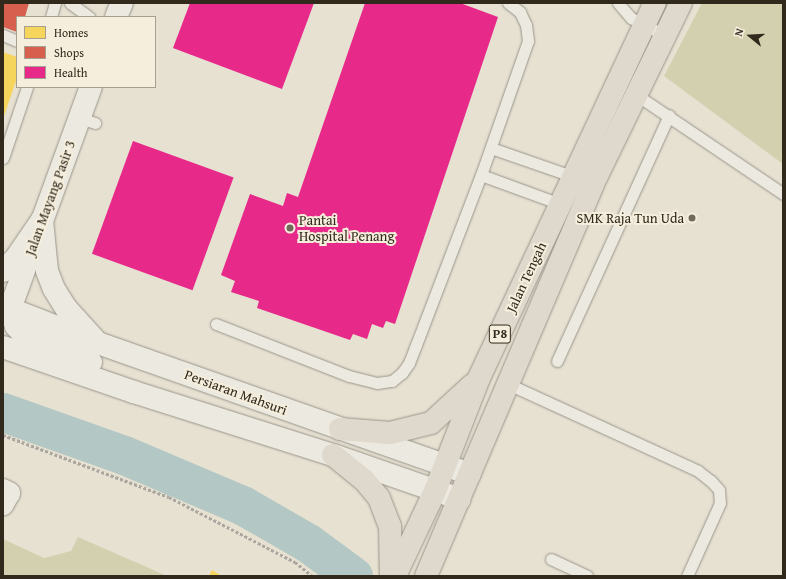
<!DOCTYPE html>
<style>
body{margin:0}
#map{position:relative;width:786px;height:579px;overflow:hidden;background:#e7e1d2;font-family:"Gentium Book Plus",serif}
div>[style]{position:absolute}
.green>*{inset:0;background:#d2d0ae}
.homes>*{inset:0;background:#f6d55c}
.shops>*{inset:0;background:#d6604d}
.health>*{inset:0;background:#e7298a;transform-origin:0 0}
.river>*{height:39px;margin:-19.5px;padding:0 19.5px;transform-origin:19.5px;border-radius:19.5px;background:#b3c8c4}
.path>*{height:2.5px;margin-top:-1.25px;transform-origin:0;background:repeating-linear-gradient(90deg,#aba7a0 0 3px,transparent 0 5px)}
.roads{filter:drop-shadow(0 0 1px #99958a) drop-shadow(0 0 1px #99958a)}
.service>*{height:11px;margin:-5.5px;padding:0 5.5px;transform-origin:5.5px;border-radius:5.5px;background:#ece9e1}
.minor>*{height:22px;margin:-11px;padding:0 11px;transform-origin:11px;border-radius:11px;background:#ece9e1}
.tertiary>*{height:22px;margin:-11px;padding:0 11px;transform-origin:11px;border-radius:11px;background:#ece9e1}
.primary>*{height:22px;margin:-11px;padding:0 11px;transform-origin:11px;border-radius:11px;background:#dfd8cc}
.dots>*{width:11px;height:11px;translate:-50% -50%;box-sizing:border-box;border:2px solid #f5eedc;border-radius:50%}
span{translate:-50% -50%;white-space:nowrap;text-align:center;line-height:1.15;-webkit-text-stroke:4px #f5eedc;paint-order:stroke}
.shield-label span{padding:1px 3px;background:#f5eedc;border:1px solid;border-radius:3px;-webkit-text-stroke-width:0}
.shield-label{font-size:13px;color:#32291d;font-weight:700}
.street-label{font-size:14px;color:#32291d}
.poi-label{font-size:14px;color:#32291d}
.right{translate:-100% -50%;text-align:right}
.left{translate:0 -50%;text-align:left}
.frame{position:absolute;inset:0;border:4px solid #32291d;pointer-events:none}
.legend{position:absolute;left:16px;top:16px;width:140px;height:72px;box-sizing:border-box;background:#f5eedc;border:1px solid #a79f90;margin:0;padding:5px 7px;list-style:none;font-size:12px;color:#32291d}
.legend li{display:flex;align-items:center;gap:8px;height:20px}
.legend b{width:20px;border:1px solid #a79f90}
.north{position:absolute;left:730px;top:16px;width:40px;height:40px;-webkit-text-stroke:3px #f5eedc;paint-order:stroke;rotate:288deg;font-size:11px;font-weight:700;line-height:16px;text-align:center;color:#32291d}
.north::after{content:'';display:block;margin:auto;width:14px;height:18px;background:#32291d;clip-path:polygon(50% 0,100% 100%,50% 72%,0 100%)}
</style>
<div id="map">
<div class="green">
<i style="clip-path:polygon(702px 3px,783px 3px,783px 164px,664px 76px)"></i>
<i style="clip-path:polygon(78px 537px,167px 576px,3px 576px,3px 539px,44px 558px,71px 551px)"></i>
</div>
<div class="homes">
<i style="clip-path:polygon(3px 52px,17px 57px,17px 78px,3px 119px)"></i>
<i style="clip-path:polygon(212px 570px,222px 576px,209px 576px)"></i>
</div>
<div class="shops">
<i style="clip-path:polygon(3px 3px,29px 3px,25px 17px,17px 17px,17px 32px,3px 27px)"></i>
</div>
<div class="health">
<i style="clip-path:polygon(190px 3px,314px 3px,282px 89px,173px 48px)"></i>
<i style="clip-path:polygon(365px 3px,460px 3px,498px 17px,395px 324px,386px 321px,383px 328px,372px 324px,367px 339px,353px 334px,350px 340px,257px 308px,259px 301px,231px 292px,235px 281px,221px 275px,250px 194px,283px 206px,287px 193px,298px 197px)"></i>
<i style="left:133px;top:141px;width:107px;height:120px;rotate:20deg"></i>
</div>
<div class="river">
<i style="left:3px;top:412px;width:128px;rotate:19.6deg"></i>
<i style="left:124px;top:455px;width:128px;rotate:23deg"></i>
<i style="left:242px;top:505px;width:76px;rotate:29.9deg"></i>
<i style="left:308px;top:543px;width:56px;rotate:36.3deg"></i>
</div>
<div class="path">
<i style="left:3px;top:435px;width:177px;rotate:20.5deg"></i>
<i style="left:169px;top:497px;width:142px;rotate:27.3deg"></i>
<i style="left:295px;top:562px;width:22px;rotate:39deg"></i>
</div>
<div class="roads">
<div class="service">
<i style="left:70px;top:3px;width:24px;rotate:36deg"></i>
<i style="left:618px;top:3px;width:20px;rotate:49deg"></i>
<i style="left:631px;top:18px;width:37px;rotate:27deg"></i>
<i style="left:51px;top:17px;width:15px;rotate:-74deg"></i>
<i style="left:3px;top:35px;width:15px;rotate:23deg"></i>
<i style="left:635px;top:94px;width:179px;rotate:34deg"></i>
<i style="left:79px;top:118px;width:17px;rotate:17deg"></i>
<i style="left:491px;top:148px;width:91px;rotate:19.2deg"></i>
<i style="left:3px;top:158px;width:75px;rotate:-71.3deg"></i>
<i style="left:481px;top:175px;width:87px;rotate:20.1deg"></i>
<i style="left:216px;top:324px;width:143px;rotate:21.4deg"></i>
<i style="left:349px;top:376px;width:29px;rotate:14deg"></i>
<i style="left:377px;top:383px;width:15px;rotate:-8deg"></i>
<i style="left:392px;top:381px;width:13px;rotate:-39deg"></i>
<i style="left:402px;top:373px;width:12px;rotate:-55deg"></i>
<i style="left:409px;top:363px;width:19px;rotate:-69deg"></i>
<i style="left:416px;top:345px;width:182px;rotate:-69.1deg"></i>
<i style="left:481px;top:175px;width:142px;rotate:-70.7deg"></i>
<i style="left:528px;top:41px;width:16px;rotate:-97deg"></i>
<i style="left:526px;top:25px;width:14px;rotate:-115deg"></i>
<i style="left:520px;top:12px;width:15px;rotate:-143deg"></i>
<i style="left:557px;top:361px;width:270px;rotate:-65.5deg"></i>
<i style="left:506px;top:383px;width:211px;rotate:24.6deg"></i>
<i style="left:698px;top:471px;width:16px;rotate:38deg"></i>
<i style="left:711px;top:481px;width:12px;rotate:48deg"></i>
<i style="left:719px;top:490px;width:13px;rotate:86deg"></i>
<i style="left:720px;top:503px;width:80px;rotate:114.3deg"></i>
<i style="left:551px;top:559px;width:40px;rotate:25deg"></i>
</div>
<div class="minor">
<i style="left:116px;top:17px;width:15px;rotate:-67deg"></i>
<i style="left:10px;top:309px;width:236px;rotate:-70deg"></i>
<i style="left:3px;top:490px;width:7px;rotate:27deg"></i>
<i style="left:9px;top:493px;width:13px;rotate:119deg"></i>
</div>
<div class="tertiary">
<i style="left:42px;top:220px;width:51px;rotate:84.4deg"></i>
<i style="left:47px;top:271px;width:19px;rotate:69deg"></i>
<i style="left:54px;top:289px;width:22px;rotate:58deg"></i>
<i style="left:66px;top:308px;width:42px;rotate:47.9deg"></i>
<i style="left:3px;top:271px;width:18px;rotate:-45deg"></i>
<i style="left:16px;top:258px;width:46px;rotate:-55.6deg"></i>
<i style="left:3px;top:306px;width:102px;rotate:21.3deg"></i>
<i style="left:98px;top:343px;width:394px;rotate:19.4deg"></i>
<i style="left:10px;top:309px;width:18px;rotate:71deg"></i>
<i style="left:16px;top:326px;width:9px;rotate:49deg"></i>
<i style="left:22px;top:333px;width:75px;rotate:22.8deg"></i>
<i style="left:3px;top:347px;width:139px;rotate:19deg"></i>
<i style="left:134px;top:392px;width:209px;rotate:17.6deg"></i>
<i style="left:333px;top:455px;width:134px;rotate:19.1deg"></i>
</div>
<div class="primary">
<i style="left:340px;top:429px;width:50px;rotate:4.6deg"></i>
<i style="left:390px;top:433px;width:42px;rotate:-13.7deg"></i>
<i style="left:431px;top:423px;width:56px;rotate:-42.8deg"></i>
<i style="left:333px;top:455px;width:40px;rotate:39deg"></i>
<i style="left:364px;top:480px;width:23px;rotate:50deg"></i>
<i style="left:379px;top:498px;width:30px;rotate:69deg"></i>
<i style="left:390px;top:526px;width:50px;rotate:88.9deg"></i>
<i style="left:395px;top:576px;width:94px;rotate:-64.8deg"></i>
<i style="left:435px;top:491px;width:121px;rotate:-68.7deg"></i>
<i style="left:479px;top:378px;width:414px;rotate:-64.9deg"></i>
<i style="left:426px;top:576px;width:426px;rotate:-66.9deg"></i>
<i style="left:593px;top:184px;width:201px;rotate:-64.1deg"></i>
</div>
</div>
<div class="dots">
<i style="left:692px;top:218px;background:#71695c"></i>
<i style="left:290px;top:228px;background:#71695c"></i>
</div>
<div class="shield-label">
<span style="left:500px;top:334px">P8</span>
</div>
<div class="street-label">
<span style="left:50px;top:198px;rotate:-70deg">Jalan Mayang Pasir 3</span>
<span style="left:526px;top:277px;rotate:-65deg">Jalan Tengah</span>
<span style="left:236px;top:392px;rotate:20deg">Persiaran Mahsuri</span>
</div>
<div class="poi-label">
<span class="right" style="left:684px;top:218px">SMK Raja Tun Uda</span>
<span class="left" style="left:299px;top:228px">Pantai<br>Hospital Penang</span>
</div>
<div class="frame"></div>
<ul class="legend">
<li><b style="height:11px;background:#f6d55c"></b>Homes</li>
<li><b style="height:11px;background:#d6604d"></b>Shops</li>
<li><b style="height:11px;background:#e7298a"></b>Health</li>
</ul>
<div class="north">N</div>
</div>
